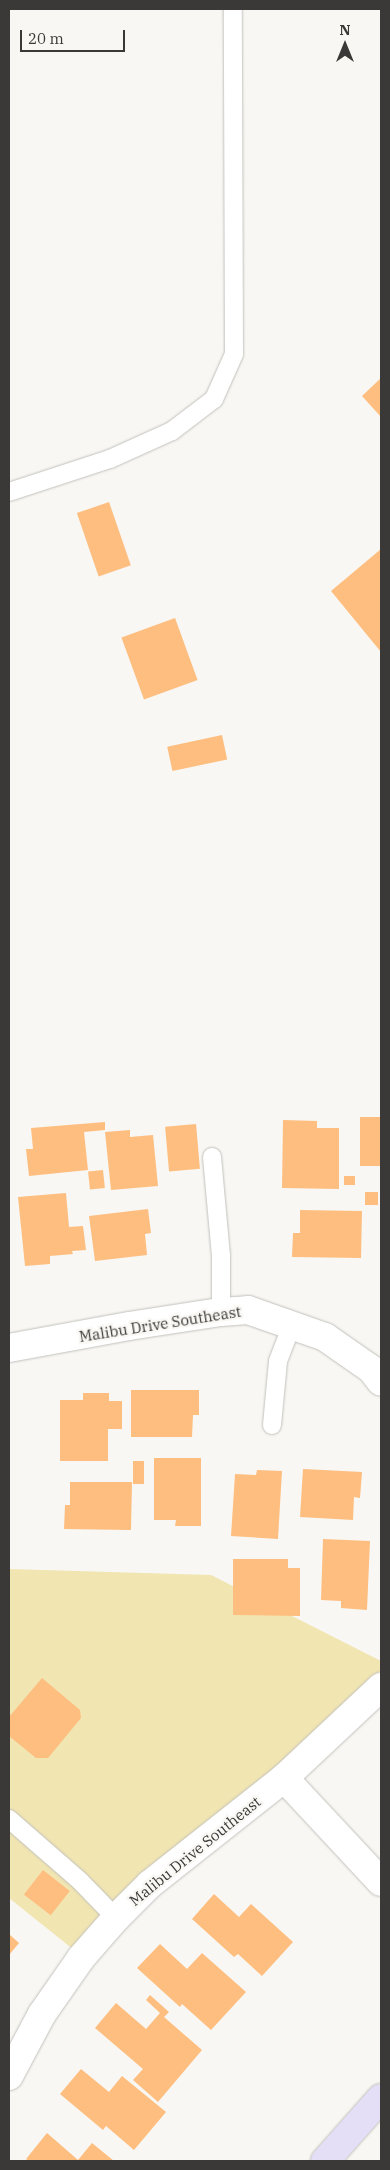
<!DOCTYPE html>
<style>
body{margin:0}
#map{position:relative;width:390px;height:2170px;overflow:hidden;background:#f8f7f3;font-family:"IBM Plex Serif",serif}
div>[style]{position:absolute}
.green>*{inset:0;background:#f1e5b2}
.building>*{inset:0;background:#febe7f;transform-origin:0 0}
.roads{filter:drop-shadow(0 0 1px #c2c1bd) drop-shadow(0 0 1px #c2c1bd)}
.service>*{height:18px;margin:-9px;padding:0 9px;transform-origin:9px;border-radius:9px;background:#fff}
.minor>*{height:28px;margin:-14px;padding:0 14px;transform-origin:14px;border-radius:14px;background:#fff}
.secondary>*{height:28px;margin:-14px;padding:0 14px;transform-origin:14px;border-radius:14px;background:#e4dff6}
span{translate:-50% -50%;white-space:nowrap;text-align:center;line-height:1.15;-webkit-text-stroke:4.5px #f8f7f3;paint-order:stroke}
.street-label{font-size:15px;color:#3a3938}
.frame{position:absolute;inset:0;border:10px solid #3a3938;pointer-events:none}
.north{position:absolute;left:320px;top:20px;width:50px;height:50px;-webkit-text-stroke:4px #f8f7f3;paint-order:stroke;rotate:0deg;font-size:14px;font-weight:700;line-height:20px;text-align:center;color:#3a3938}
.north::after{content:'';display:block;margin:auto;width:18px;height:22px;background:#3a3938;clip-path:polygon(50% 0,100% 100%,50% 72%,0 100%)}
.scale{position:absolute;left:20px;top:30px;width:105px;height:22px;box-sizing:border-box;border:2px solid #3a3938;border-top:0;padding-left:6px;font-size:15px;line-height:18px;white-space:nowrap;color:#3a3938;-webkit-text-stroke:4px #f8f7f3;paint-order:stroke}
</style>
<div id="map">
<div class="green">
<i style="clip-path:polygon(9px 1569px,211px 1575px,381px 1661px,381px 1678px,79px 1954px,9px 1898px)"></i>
</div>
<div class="building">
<i style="clip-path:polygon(381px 378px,381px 417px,362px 396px)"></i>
<i style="left:109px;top:502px;width:67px;height:34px;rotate:71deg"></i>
<i style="clip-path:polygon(381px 549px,381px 652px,331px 591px)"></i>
<i style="left:175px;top:618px;width:66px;height:57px;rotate:70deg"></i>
<i style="left:222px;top:735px;width:25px;height:56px;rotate:78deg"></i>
<i style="left:360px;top:1117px;width:21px;height:49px"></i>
<i style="clip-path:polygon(283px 1120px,317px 1121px,317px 1128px,339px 1128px,339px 1189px,282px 1188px)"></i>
<i style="clip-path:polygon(105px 1122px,105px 1130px,84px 1132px,88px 1170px,29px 1176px,26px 1149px,33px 1149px,31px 1128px)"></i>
<i style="left:196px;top:1124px;width:45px;height:31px;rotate:85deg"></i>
<i style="clip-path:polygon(130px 1130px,130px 1137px,153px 1135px,158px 1186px,111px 1190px,105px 1132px)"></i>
<i style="left:103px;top:1170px;width:18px;height:15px;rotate:84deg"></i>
<i style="left:344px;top:1176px;width:11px;height:9px"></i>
<i style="left:365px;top:1192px;width:13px;height:13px"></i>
<i style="clip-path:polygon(66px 1193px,69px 1227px,83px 1226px,86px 1250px,72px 1251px,73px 1254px,50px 1256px,50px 1264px,25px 1266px,18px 1197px)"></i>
<i style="clip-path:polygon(148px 1209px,151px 1233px,145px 1234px,147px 1255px,95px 1261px,89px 1216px)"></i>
<i style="clip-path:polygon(300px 1210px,362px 1211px,361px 1258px,292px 1257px,293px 1233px,300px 1233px)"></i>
<i style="clip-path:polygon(131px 1390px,199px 1390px,199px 1415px,193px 1415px,192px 1437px,131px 1437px)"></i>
<i style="clip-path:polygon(83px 1393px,109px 1393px,109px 1401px,122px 1401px,122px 1429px,108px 1429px,108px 1461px,60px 1461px,60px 1400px,83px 1400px)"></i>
<i style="clip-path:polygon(154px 1458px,201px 1458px,201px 1526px,175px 1526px,176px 1520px,154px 1520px)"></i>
<i style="left:133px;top:1461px;width:11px;height:23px"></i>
<i style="clip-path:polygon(303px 1469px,362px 1472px,360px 1498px,354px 1497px,353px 1520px,300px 1517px)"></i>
<i style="clip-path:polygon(257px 1470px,282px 1471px,278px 1539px,231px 1536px,235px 1474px,256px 1475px)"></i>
<i style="clip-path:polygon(70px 1482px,132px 1482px,131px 1530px,64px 1529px,65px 1505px,70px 1505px)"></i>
<i style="clip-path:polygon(323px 1539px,370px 1541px,367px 1610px,341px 1608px,341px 1601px,321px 1600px)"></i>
<i style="clip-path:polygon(233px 1559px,288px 1559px,288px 1568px,300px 1568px,300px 1616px,233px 1615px)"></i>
<i style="clip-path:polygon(42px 1678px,80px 1710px,81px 1718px,48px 1758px,36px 1758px,9px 1736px,9px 1717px)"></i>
<i style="left:43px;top:1870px;width:34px;height:31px;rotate:38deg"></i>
<i style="clip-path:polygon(214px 1894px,239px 1917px,251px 1904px,293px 1942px,262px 1976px,238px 1954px,234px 1957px,192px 1919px)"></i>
<i style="clip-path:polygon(9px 1934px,19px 1943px,9px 1955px)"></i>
<i style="clip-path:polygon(160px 1944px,187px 1969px,202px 1953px,246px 1992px,211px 2030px,182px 2004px,180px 2007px,137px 1968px)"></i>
<i style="clip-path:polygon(150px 1995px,169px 2012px,164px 2017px,202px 2050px,158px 2102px,133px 2080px,143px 2069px,95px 2028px,116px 2003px,146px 2029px,160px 2013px,146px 2000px)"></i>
<i style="clip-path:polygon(81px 2069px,109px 2092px,122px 2076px,166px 2112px,134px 2150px,106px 2126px,103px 2130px,60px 2094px)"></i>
<i style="clip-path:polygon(47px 2133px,78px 2160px,92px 2143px,114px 2161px,29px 2161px,26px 2159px)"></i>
</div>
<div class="roads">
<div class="service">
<i style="left:9px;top:492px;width:106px;rotate:-18.1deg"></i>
<i style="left:110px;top:459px;width:68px;rotate:-24.3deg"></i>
<i style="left:172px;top:431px;width:53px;rotate:-37.3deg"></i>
<i style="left:214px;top:399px;width:49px;rotate:-66deg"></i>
<i style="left:234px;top:354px;width:345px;rotate:-90.2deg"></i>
<i style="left:212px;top:1157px;width:98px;rotate:84.8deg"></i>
<i style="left:221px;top:1255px;width:57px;rotate:90deg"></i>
<i style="left:272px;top:1425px;width:64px;rotate:-84.6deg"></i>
<i style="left:278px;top:1361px;width:40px;rotate:-69deg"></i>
<i style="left:9px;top:1819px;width:94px;rotate:41.1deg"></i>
<i style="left:80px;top:1881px;width:52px;rotate:45.8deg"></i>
</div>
<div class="minor">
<i style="left:9px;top:1348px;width:122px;rotate:-10.4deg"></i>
<i style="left:129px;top:1326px;width:93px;rotate:-8.7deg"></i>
<i style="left:221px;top:1312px;width:27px;rotate:-4deg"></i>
<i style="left:248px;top:1310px;width:82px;rotate:19.3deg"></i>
<i style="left:325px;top:1337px;width:56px;rotate:34.8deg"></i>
<i style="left:371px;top:1369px;width:16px;rotate:52deg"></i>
<i style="left:284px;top:1778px;width:142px;rotate:47deg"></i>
<i style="left:9px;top:2076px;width:70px;rotate:-62deg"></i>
<i style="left:42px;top:2014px;width:68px;rotate:-55.1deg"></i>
<i style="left:81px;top:1958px;width:53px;rotate:-48.8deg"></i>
<i style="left:116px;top:1918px;width:48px;rotate:-45deg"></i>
<i style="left:150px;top:1884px;width:171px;rotate:-38.3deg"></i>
<i style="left:284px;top:1778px;width:133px;rotate:-43.2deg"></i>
</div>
<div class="secondary">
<i style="left:325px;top:2161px;width:84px;rotate:-48.4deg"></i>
</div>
</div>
<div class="street-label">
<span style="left:160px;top:1324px;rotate:-9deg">Malibu Drive Southeast</span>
<span style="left:195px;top:1851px;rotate:-39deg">Malibu Drive Southeast</span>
</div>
<div class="frame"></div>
<div class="north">N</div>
<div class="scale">20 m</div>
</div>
